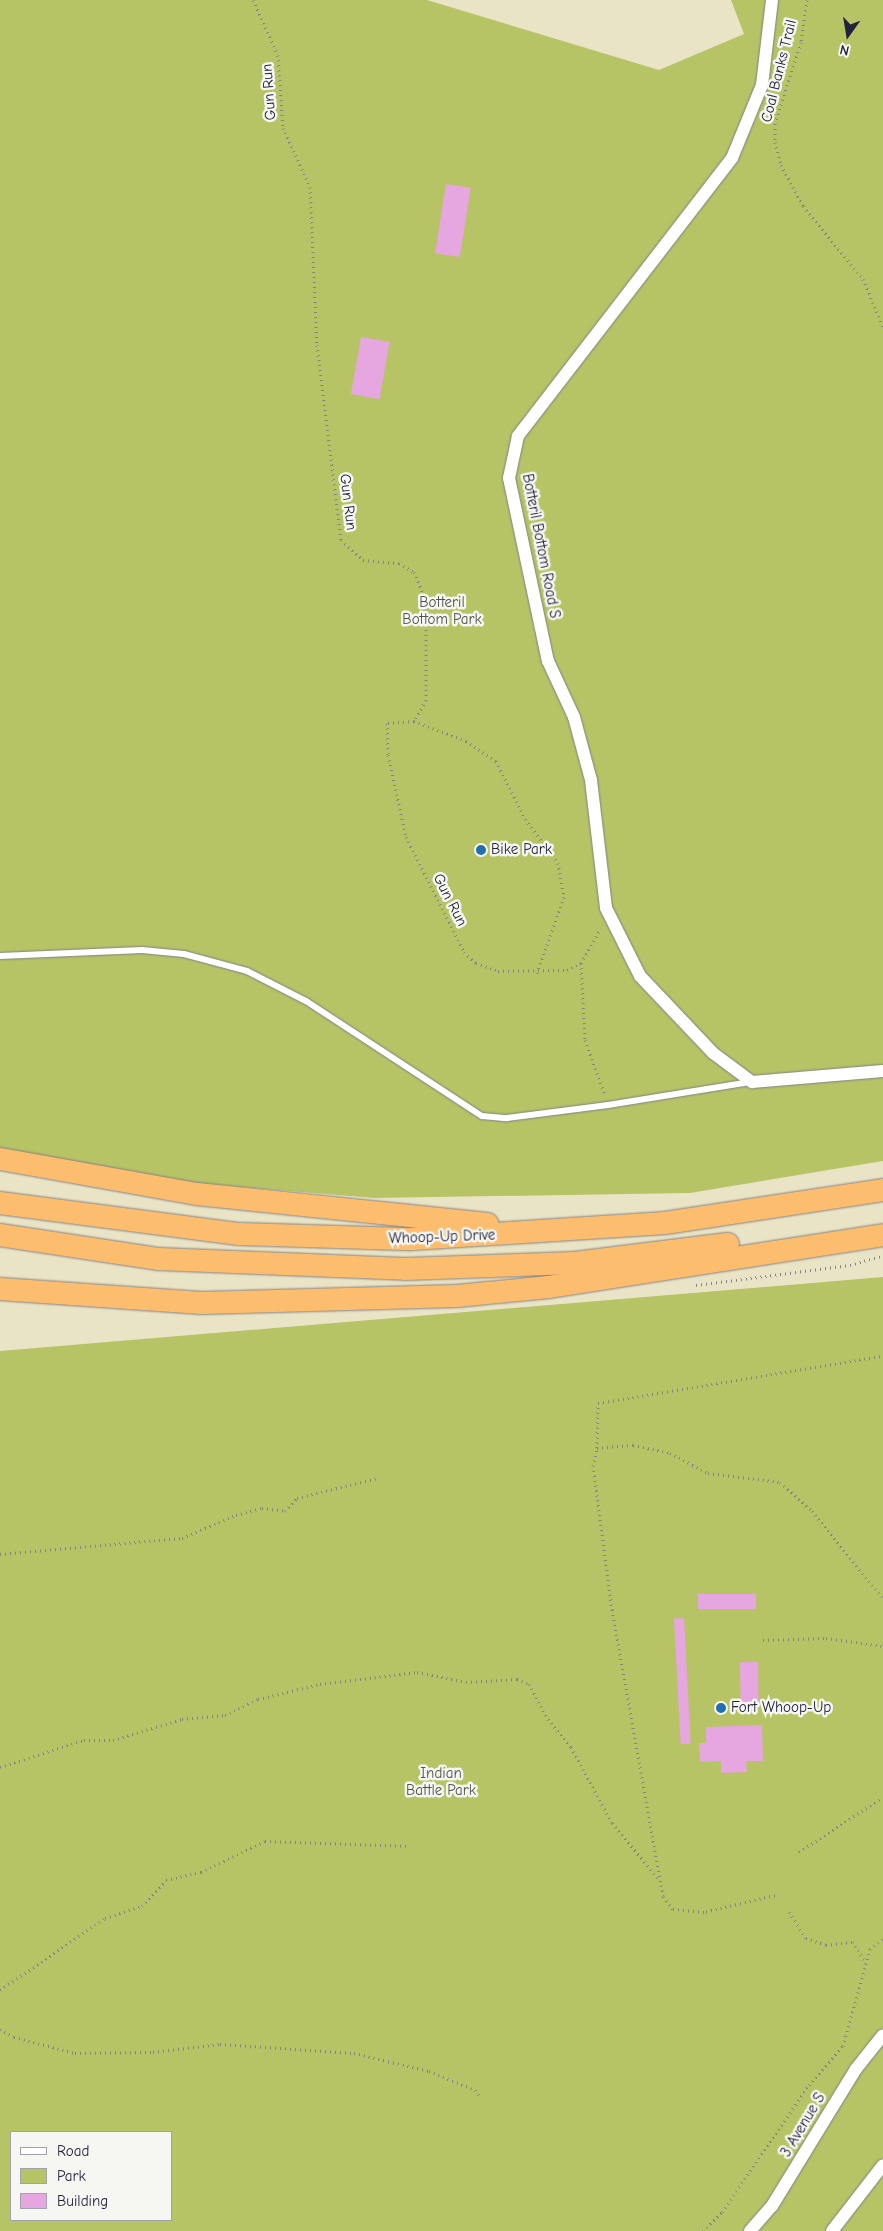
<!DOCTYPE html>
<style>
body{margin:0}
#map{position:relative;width:883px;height:2231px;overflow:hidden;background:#eae4c7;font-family:"Comic Neue",sans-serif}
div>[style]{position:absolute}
.green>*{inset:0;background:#b7c466}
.building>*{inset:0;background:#e6a6e0;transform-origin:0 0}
.path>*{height:3px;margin-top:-1.5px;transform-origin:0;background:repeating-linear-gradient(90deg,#868381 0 1px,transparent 0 5px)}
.roads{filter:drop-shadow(0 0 1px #868381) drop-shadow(0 0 1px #868381)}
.lane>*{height:6px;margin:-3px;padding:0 3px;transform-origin:3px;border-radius:3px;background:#fff}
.street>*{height:12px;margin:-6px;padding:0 6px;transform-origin:6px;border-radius:6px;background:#fff}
.highway>*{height:22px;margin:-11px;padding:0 11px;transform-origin:11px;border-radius:11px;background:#fcbd6f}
.dots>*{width:14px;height:14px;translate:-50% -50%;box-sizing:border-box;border:2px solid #f6f6f2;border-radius:50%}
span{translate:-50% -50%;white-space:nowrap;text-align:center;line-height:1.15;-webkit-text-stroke:5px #f6f6f2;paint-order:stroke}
.street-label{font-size:15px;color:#22223b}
.park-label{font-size:15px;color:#4f5348}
.poi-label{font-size:15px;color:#22223b}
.left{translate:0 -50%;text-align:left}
.legend{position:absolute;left:10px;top:2131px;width:162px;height:90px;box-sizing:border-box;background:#f6f6f2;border:1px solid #a1a1a9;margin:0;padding:6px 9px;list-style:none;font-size:15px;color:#22223b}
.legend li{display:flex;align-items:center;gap:10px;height:25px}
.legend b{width:25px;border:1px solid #a1a1a9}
.north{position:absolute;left:823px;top:10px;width:50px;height:50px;-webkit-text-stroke:4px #f6f6f2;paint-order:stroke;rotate:193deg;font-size:14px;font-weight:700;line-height:20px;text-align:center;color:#22223b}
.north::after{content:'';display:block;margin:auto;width:18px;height:22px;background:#22223b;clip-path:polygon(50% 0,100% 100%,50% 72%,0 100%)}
</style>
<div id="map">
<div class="green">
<i style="clip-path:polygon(0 0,427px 0,659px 70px,744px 34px,731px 0,883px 0,883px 1161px,690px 1193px,374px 1198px,61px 1172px,0 1151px)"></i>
<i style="clip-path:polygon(evenodd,883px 1277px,883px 2231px,0 2231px,0 1351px,883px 1277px,11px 2132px,171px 2132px,171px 2220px,11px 2220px,11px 2132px)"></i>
</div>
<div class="building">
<i style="left:446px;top:184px;width:25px;height:70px;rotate:9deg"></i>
<i style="left:361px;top:337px;width:29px;height:58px;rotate:10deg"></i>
<i style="left:756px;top:1594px;width:15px;height:58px;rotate:90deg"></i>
<i style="left:684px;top:1618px;width:126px;height:10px;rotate:87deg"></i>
<i style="left:758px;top:1662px;width:45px;height:18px;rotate:89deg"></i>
<i style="clip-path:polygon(762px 1725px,763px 1761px,746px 1761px,747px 1772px,721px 1773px,721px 1761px,700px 1762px,699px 1743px,706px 1743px,706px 1727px)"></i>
</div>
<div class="path">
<i style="left:253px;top:0;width:60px;rotate:65.6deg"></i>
<i style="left:278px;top:55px;width:73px;rotate:86.1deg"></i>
<i style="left:283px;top:128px;width:65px;rotate:65.4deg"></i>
<i style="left:310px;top:187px;width:158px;rotate:87.5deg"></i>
<i style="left:317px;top:345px;width:196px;rotate:83deg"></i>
<i style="left:341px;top:540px;width:30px;rotate:42deg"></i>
<i style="left:363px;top:560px;width:36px;rotate:5deg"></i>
<i style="left:399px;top:563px;width:17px;rotate:31deg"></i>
<i style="left:414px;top:572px;width:30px;rotate:67deg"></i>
<i style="left:426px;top:600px;width:100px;rotate:90deg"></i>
<i style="left:426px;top:700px;width:24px;rotate:120deg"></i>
<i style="left:414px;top:721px;width:27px;rotate:176deg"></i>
<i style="left:387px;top:723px;width:32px;rotate:88deg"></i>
<i style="left:388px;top:755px;width:84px;rotate:77.6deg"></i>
<i style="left:406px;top:837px;width:129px;rotate:63.2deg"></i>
<i style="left:464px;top:952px;width:16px;rotate:43deg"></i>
<i style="left:476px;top:963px;width:23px;rotate:20deg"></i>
<i style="left:498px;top:971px;width:69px;rotate:-0.8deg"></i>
<i style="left:567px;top:970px;width:16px;rotate:-27deg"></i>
<i style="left:581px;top:963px;width:40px;rotate:-60.3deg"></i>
<i style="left:807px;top:0;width:42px;rotate:98.1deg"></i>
<i style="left:801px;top:42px;width:85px;rotate:107.8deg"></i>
<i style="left:775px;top:123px;width:19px;rotate:90deg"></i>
<i style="left:775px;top:142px;width:24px;rotate:75deg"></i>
<i style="left:781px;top:165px;width:47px;rotate:61.8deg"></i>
<i style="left:803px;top:206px;width:94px;rotate:50.6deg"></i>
<i style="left:863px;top:279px;width:52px;rotate:67.4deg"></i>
<i style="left:414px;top:721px;width:56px;rotate:21deg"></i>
<i style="left:466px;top:741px;width:36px;rotate:34deg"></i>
<i style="left:496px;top:761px;width:65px;rotate:63.4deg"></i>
<i style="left:525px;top:819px;width:55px;rotate:53.1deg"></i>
<i style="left:558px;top:863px;width:35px;rotate:80deg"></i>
<i style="left:564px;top:897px;width:81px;rotate:109.6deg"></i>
<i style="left:581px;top:963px;width:77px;rotate:87deg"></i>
<i style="left:585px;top:1040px;width:59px;rotate:70deg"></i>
<i style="left:696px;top:1285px;width:155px;rotate:-7.4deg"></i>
<i style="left:850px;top:1265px;width:33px;rotate:-16deg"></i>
<i style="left:597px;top:1448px;width:45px;rotate:-88.7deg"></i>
<i style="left:598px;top:1403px;width:289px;rotate:-9.4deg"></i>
<i style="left:0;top:1554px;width:183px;rotate:-5deg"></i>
<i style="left:182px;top:1538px;width:59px;rotate:-23.1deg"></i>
<i style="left:236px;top:1515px;width:27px;rotate:-15deg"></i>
<i style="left:262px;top:1508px;width:23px;rotate:7deg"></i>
<i style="left:285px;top:1511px;width:18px;rotate:-47deg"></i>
<i style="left:297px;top:1498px;width:83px;rotate:-13.9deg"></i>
<i style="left:763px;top:1640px;width:63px;rotate:-1.8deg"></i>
<i style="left:826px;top:1638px;width:58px;rotate:8deg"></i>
<i style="left:0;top:1767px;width:88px;rotate:-17.8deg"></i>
<i style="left:84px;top:1740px;width:29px"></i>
<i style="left:113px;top:1740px;width:72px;rotate:-16.9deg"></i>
<i style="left:182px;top:1719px;width:43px;rotate:-5.3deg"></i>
<i style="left:225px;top:1715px;width:37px;rotate:-26deg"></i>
<i style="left:258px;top:1699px;width:64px;rotate:-13.6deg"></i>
<i style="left:320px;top:1684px;width:98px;rotate:-7.1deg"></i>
<i style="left:417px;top:1672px;width:50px;rotate:11.5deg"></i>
<i style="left:466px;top:1682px;width:51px;rotate:-3.4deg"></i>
<i style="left:517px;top:1679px;width:13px;rotate:23deg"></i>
<i style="left:529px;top:1684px;width:40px;rotate:62deg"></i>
<i style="left:548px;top:1719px;width:36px;rotate:51deg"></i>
<i style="left:571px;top:1747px;width:86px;rotate:61.7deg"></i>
<i style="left:612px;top:1823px;width:72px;rotate:50.1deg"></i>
<i style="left:799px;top:1852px;width:100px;rotate:-33.2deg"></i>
<i style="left:775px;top:1895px;width:73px;rotate:166.5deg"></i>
<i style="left:704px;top:1912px;width:31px;rotate:-174deg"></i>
<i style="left:673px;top:1909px;width:16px;rotate:-128deg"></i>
<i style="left:663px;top:1896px;width:291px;rotate:-100.1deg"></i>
<i style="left:612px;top:1610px;width:145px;rotate:-97.5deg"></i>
<i style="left:593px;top:1466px;width:18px;rotate:-77deg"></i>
<i style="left:597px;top:1448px;width:36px;rotate:-5deg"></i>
<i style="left:633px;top:1445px;width:38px;rotate:12deg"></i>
<i style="left:670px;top:1453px;width:43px;rotate:27.8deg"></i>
<i style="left:708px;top:1473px;width:73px;rotate:7.1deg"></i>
<i style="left:780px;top:1482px;width:43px;rotate:42.2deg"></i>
<i style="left:812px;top:1511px;width:112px;rotate:50.8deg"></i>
<i style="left:789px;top:1912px;width:31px;rotate:57deg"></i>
<i style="left:806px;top:1938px;width:21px;rotate:19deg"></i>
<i style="left:826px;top:1945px;width:26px;rotate:-7deg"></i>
<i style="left:852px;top:1942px;width:23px;rotate:56deg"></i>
<i style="left:0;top:1990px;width:127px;rotate:-34.4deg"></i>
<i style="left:105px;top:1918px;width:39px;rotate:-18deg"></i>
<i style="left:142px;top:1906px;width:35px;rotate:-47deg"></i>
<i style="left:166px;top:1880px;width:36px;rotate:-13deg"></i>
<i style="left:201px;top:1872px;width:71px;rotate:-25.8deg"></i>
<i style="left:265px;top:1841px;width:145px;rotate:2deg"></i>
<i style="left:0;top:2029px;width:16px;rotate:30deg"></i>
<i style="left:14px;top:2037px;width:63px;rotate:14.7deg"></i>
<i style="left:75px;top:2053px;width:78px;rotate:-0.7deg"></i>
<i style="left:153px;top:2052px;width:67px;rotate:-6.8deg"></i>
<i style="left:220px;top:2044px;width:134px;rotate:3.8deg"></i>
<i style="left:354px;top:2053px;width:77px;rotate:13.5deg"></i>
<i style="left:429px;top:2071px;width:50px;rotate:22.4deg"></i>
<i style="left:475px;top:2090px;width:9px;rotate:54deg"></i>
<i style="left:703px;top:2231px;width:27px;rotate:-45deg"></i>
<i style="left:722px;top:2212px;width:154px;rotate:-55.6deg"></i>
<i style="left:809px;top:2085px;width:52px;rotate:-48.9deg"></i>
<i style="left:843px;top:2046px;width:101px;rotate:-74.4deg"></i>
<i style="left:870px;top:1949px;width:16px;rotate:-38deg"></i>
</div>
<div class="roads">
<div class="lane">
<i style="left:0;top:956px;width:142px;rotate:-2.4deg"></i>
<i style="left:142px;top:950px;width:42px;rotate:5.4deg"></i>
<i style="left:184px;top:954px;width:65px;rotate:15.1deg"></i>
<i style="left:247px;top:971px;width:66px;rotate:27deg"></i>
<i style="left:306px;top:1001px;width:210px;rotate:33.2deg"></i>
<i style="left:482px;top:1116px;width:25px;rotate:5deg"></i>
<i style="left:507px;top:1118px;width:102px;rotate:-7.3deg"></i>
<i style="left:608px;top:1105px;width:144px;rotate:-9.2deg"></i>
</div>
<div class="street">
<i style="left:772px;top:0;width:86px;rotate:96.7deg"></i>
<i style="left:762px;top:85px;width:79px;rotate:112.3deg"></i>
<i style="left:732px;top:158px;width:351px;rotate:127.6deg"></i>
<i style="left:518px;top:436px;width:43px;rotate:102.1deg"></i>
<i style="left:509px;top:478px;width:187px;rotate:78deg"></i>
<i style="left:548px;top:661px;width:62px;rotate:65.1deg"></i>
<i style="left:574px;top:717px;width:65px;rotate:74.9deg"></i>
<i style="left:591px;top:780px;width:129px;rotate:83.3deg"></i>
<i style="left:606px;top:908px;width:76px;rotate:63.4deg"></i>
<i style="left:640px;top:976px;width:106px;rotate:46.5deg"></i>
<i style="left:713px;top:1053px;width:49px;rotate:36.6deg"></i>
<i style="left:752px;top:1082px;width:131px;rotate:-4.8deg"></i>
<i style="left:750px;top:2231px;width:33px;rotate:-49deg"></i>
<i style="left:772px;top:2206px;width:161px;rotate:-58.5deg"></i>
<i style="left:856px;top:2069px;width:43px;rotate:-51.5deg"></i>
<i style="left:832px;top:2231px;width:83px;rotate:-52.3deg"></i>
</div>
<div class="highway">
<i style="left:0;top:1159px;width:200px;rotate:10.1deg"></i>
<i style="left:197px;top:1194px;width:292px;rotate:5.9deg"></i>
<i style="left:0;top:1203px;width:241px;rotate:7.4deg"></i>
<i style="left:239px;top:1234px;width:173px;rotate:1.7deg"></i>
<i style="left:412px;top:1239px;width:254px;rotate:-3.6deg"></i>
<i style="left:665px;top:1223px;width:220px;rotate:-8.6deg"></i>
<i style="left:0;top:1235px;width:161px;rotate:8.6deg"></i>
<i style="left:159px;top:1259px;width:246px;rotate:2.3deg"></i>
<i style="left:405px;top:1269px;width:170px;rotate:-2deg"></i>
<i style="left:575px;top:1263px;width:154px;rotate:-7.1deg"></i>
<i style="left:0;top:1289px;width:202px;rotate:4deg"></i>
<i style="left:202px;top:1303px;width:255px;rotate:-1.6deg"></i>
<i style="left:457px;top:1296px;width:92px;rotate:-5.6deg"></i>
<i style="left:549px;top:1287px;width:338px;rotate:-8.8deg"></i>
</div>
</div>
<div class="dots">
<i style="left:481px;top:850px;background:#1f6fb2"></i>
<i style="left:721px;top:1708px;background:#1f6fb2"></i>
</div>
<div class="street-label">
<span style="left:779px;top:71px;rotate:-76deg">Coal Banks Trail</span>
<span style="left:269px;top:92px;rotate:-94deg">Gun Run</span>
<span style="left:348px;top:502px;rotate:83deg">Gun Run</span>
<span style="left:541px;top:546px;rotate:79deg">Botteril Bottom Road S</span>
<span style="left:450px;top:900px;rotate:63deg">Gun Run</span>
<span style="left:442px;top:1237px;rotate:-2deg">Whoop-Up Drive</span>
<span style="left:803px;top:2125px;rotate:-59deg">3 Avenue S</span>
</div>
<div class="park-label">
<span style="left:442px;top:611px">Botteril<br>Bottom Park</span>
<span style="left:441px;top:1782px">Indian<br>Battle Park</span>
</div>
<div class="poi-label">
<span class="left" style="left:491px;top:850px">Bike Park</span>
<span class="left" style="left:731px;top:1708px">Fort Whoop-Up</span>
</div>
<ul class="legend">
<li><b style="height:6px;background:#fff"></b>Road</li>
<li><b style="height:14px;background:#b7c466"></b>Park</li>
<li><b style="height:14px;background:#e6a6e0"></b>Building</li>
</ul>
<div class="north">N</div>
</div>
